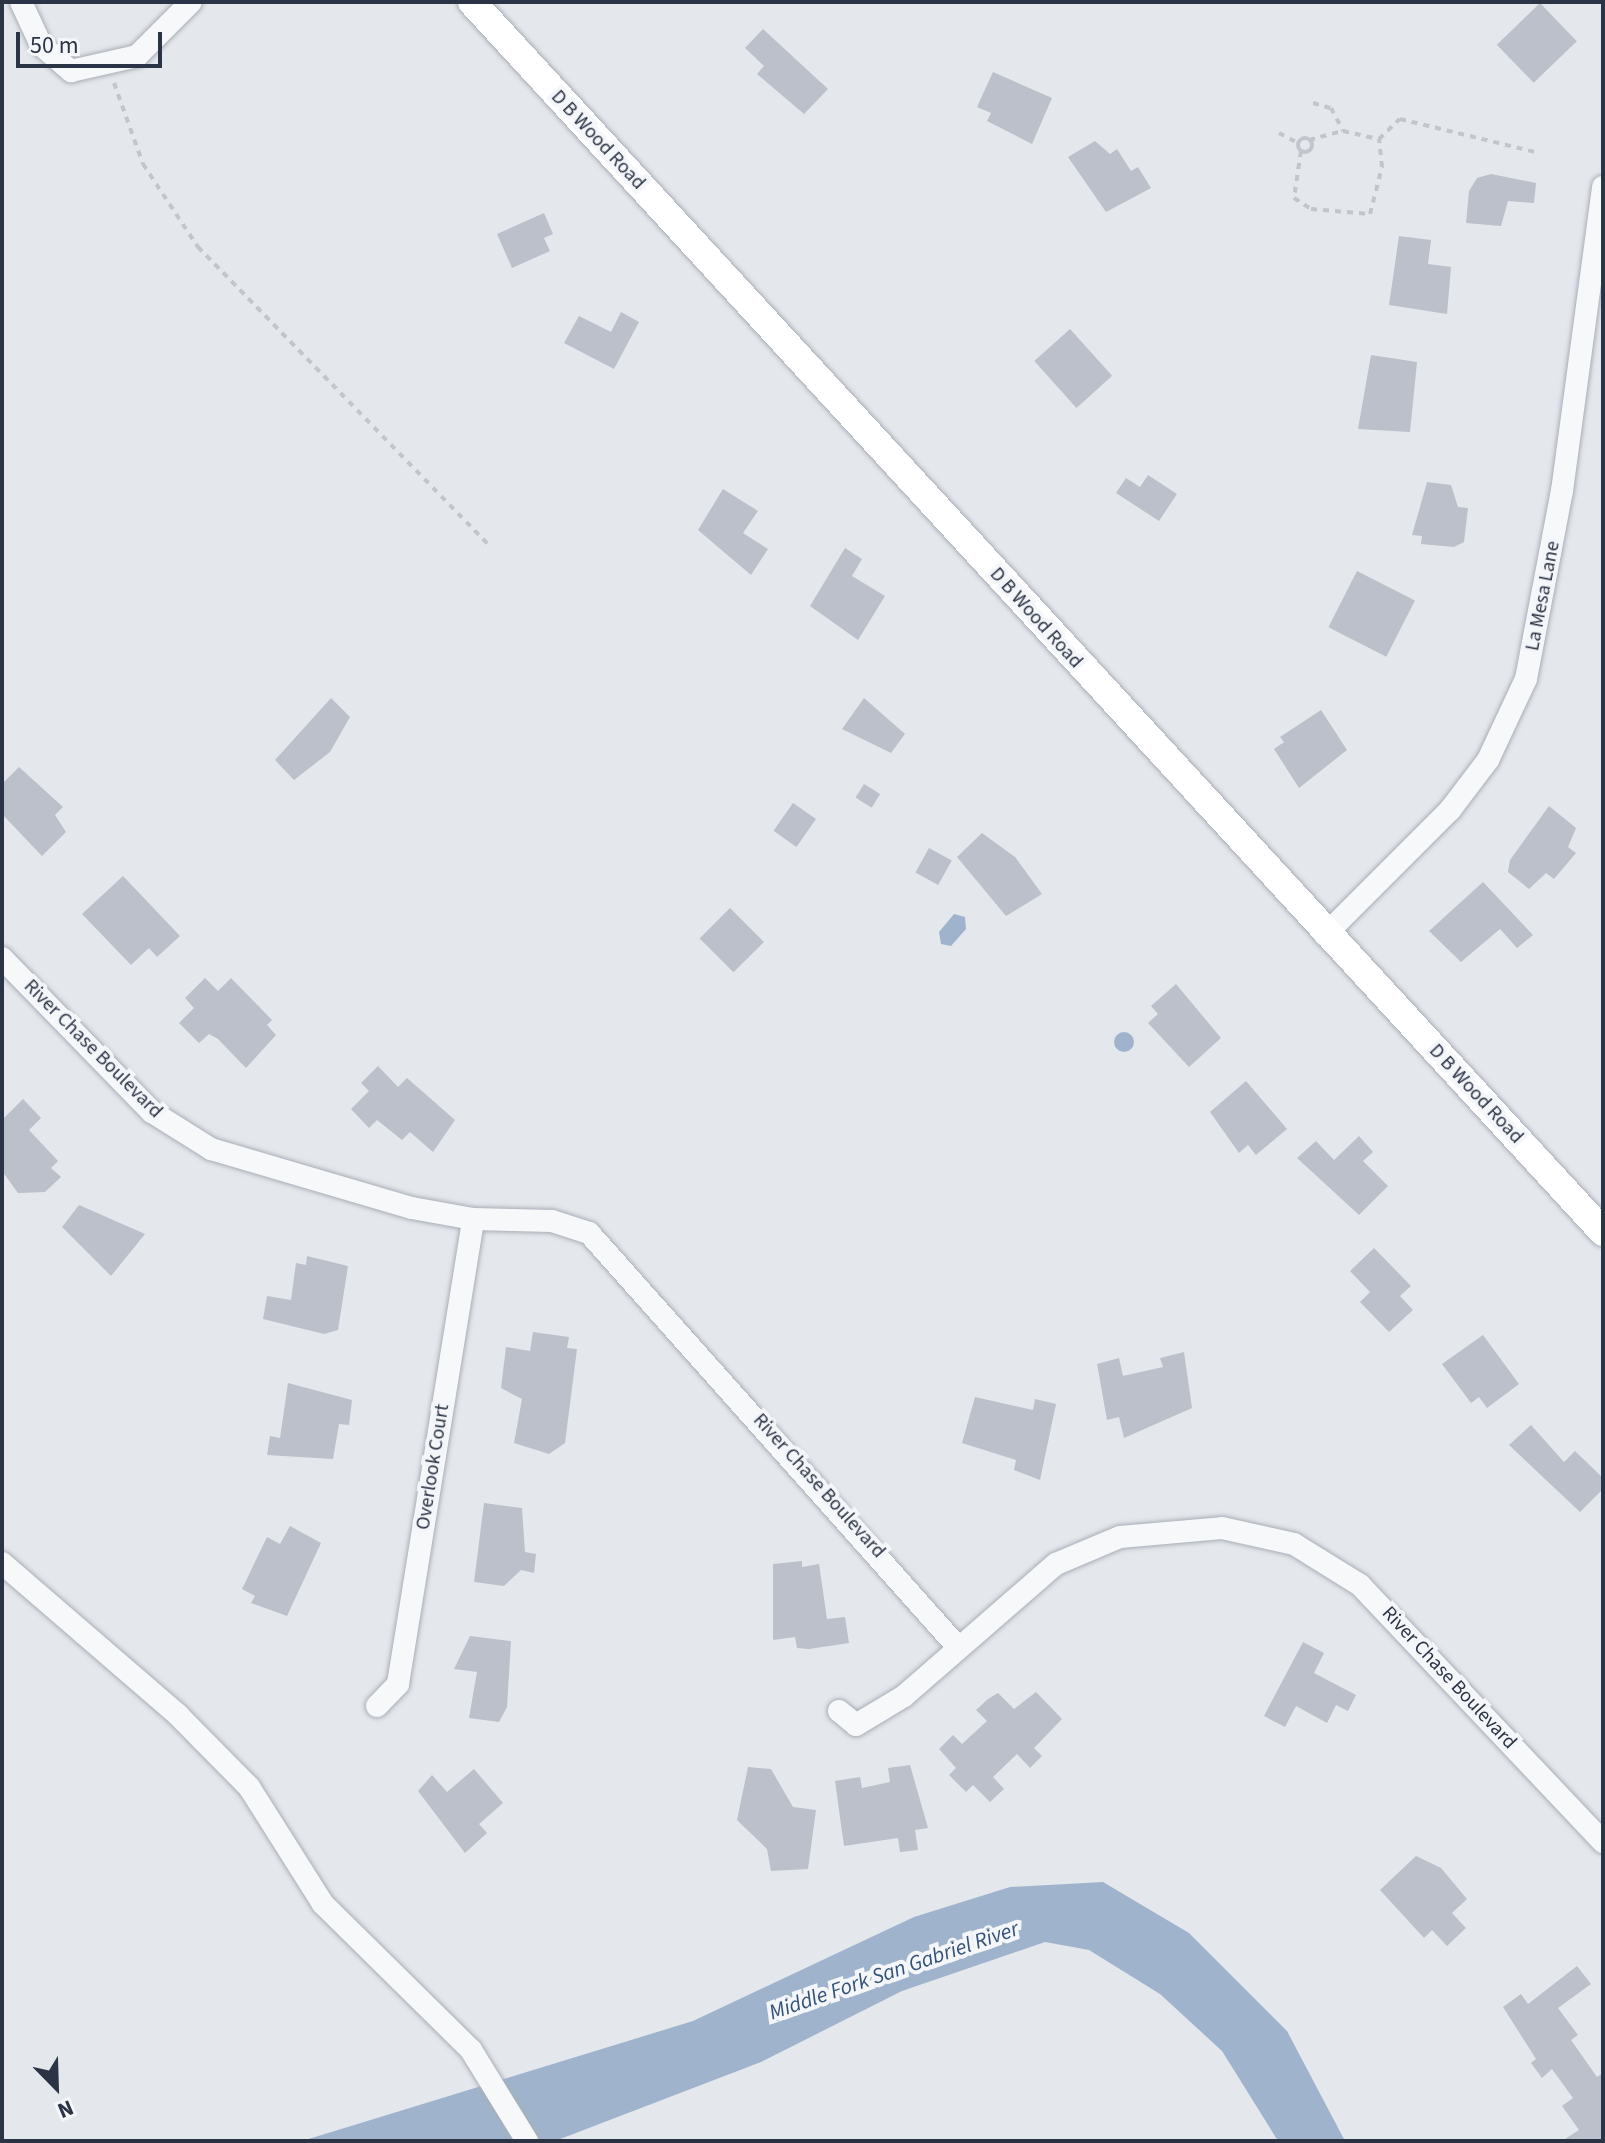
<!DOCTYPE html>
<style>
body{margin:0}
#map{position:relative;width:1605px;height:2143px;overflow:hidden;background:#e4e7ec;font-family:"Source Sans 3",sans-serif}
div>[style]{position:absolute}
.water>*{inset:0;background:#9fb4cc}
.round{border-radius:50%}
.building>*{inset:0;background:#bbc0ca;transform-origin:0 0}
.path>*{height:4px;margin-top:-2px;transform-origin:0;background:repeating-linear-gradient(90deg,#c2c5cb 0 6px,transparent 0 12px)}
.path>.ring{margin:-2px;padding:0;box-sizing:content-box;background:none;border:4px solid #c2c5cb;border-radius:50%}
.roads{filter:drop-shadow(0 0 2px #a9aeb7) drop-shadow(0 0 2px #a9aeb7)}
.minor>*{height:22px;margin:-11px;padding:0 11px;transform-origin:11px;border-radius:11px;background:#f7f8fa}
.major>*{height:28px;margin:-14px;padding:0 14px;transform-origin:14px;border-radius:14px;background:#fff}
span{translate:-50% -50%;white-space:nowrap;text-align:center;line-height:1.15;-webkit-text-stroke:8px #f4f6f9;paint-order:stroke}
.street-label{font-size:20px;color:#2b3445}
.water-label{font-size:22px;color:#34527a;font-style:italic}
.frame{position:absolute;inset:0;border:4px solid #2b3445;pointer-events:none}
.north{position:absolute;left:16px;top:2047px;width:80px;height:80px;-webkit-text-stroke:6px #f4f6f9;paint-order:stroke;rotate:157deg;font-size:22px;font-weight:700;line-height:32px;text-align:center;color:#2b3445}
.north::after{content:'';display:block;margin:auto;width:28px;height:36px;background:#2b3445;clip-path:polygon(50% 0,100% 100%,50% 72%,0 100%)}
.scale{position:absolute;left:16px;top:32px;width:146px;height:36px;box-sizing:border-box;border:4px solid #2b3445;border-top:0;padding-left:10px;font-size:24px;line-height:28px;white-space:nowrap;color:#2b3445;-webkit-text-stroke:6px #f4f6f9;paint-order:stroke}
</style>
<div id="map">
<div class="water">
<i style="clip-path:polygon(954px 914px,965px 917px,966px 929px,951px 946px,941px 944px,939px 932px)"></i>
<i class="round" style="left:1114px;top:1032px;width:20px;height:20px"></i>
<i style="clip-path:polygon(1103px 1882px,1189px 1933px,1287px 2031px,1345px 2141px,1278px 2141px,1222px 2051px,1160px 1994px,1089px 1950px,1045px 1942px,902px 1991px,761px 2062px,555px 2141px,302px 2141px,693px 2021px,914px 1917px,1010px 1887px)"></i>
</div>
<div class="building">
<i style="left:1540px;top:3px;width:53px;height:60px;rotate:46deg"></i>
<i style="clip-path:polygon(763px 29px,828px 89px,804px 114px,757px 74px,764px 66px,745px 48px)"></i>
<i style="clip-path:polygon(993px 72px,1052px 98px,1032px 144px,987px 121px,991px 113px,977px 107px)"></i>
<i style="clip-path:polygon(1095px 141px,1110px 154px,1117px 149px,1131px 171px,1138px 167px,1151px 188px,1106px 212px,1068px 157px)"></i>
<i style="clip-path:polygon(1491px 174px,1536px 183px,1534px 203px,1508px 201px,1501px 226px,1466px 223px,1469px 191px,1477px 178px)"></i>
<i style="clip-path:polygon(544px 213px,553px 234px,544px 238px,550px 251px,512px 268px,497px 234px)"></i>
<i style="clip-path:polygon(1399px 236px,1431px 240px,1428px 264px,1451px 267px,1447px 314px,1389px 305px)"></i>
<i style="clip-path:polygon(621px 312px,639px 322px,614px 369px,564px 343px,579px 316px,611px 332px)"></i>
<i style="left:1070px;top:329px;width:63px;height:48px;rotate:48deg"></i>
<i style="clip-path:polygon(1371px 355px,1417px 362px,1410px 432px,1358px 429px)"></i>
<i style="clip-path:polygon(1148px 475px,1177px 494px,1159px 521px,1116px 493px,1126px 478px,1140px 487px)"></i>
<i style="clip-path:polygon(1427px 482px,1451px 485px,1458px 507px,1468px 508px,1464px 542px,1454px 547px,1421px 544px,1422px 536px,1412px 535px)"></i>
<i style="clip-path:polygon(723px 489px,758px 511px,743px 533px,768px 549px,751px 575px,698px 530px)"></i>
<i style="clip-path:polygon(845px 548px,862px 559px,852px 576px,885px 596px,858px 640px,810px 606px)"></i>
<i style="left:1357px;top:571px;width:65px;height:63px;rotate:27deg"></i>
<i style="clip-path:polygon(331px 698px,350px 717px,330px 752px,294px 780px,275px 760px)"></i>
<i style="clip-path:polygon(864px 698px,905px 734px,891px 753px,842px 729px)"></i>
<i style="clip-path:polygon(1321px 710px,1347px 750px,1299px 788px,1274px 749px,1284px 742px,1280px 737px)"></i>
<i style="clip-path:polygon(19px 767px,63px 807px,55px 815px,66px 832px,42px 856px,2px 814px,2px 784px)"></i>
<i style="left:864px;top:784px;width:19px;height:16px;rotate:32deg"></i>
<i style="left:793px;top:803px;width:28px;height:34px;rotate:35deg"></i>
<i style="clip-path:polygon(1549px 806px,1576px 828px,1568px 847px,1576px 853px,1554px 879px,1546px 873px,1529px 889px,1508px 872px,1510px 860px)"></i>
<i style="clip-path:polygon(982px 833px,1015px 857px,1042px 894px,1006px 916px,957px 857px)"></i>
<i style="left:929px;top:848px;width:26px;height:28px;rotate:29deg"></i>
<i style="clip-path:polygon(123px 876px,180px 936px,157px 957px,149px 948px,131px 965px,82px 914px)"></i>
<i style="clip-path:polygon(1483px 882px,1533px 935px,1517px 948px,1500px 929px,1461px 962px,1429px 931px)"></i>
<i style="left:730px;top:908px;width:48px;height:43px;rotate:45deg"></i>
<i style="clip-path:polygon(205px 978px,218px 991px,231px 978px,272px 1020px,267px 1025px,276px 1035px,246px 1068px,218px 1039px,209px 1034px,199px 1043px,179px 1023px,194px 1008px,185px 998px)"></i>
<i style="clip-path:polygon(1176px 984px,1221px 1038px,1189px 1067px,1148px 1023px,1158px 1014px,1151px 1006px)"></i>
<i style="clip-path:polygon(378px 1066px,398px 1087px,407px 1078px,455px 1120px,433px 1152px,410px 1132px,402px 1140px,377px 1120px,369px 1128px,351px 1109px,369px 1091px,361px 1083px)"></i>
<i style="clip-path:polygon(1246px 1081px,1287px 1129px,1256px 1155px,1248px 1145px,1239px 1153px,1210px 1112px)"></i>
<i style="clip-path:polygon(23px 1099px,41px 1118px,29px 1130px,58px 1161px,51px 1168px,61px 1177px,45px 1192px,18px 1193px,2px 1171px,2px 1120px)"></i>
<i style="clip-path:polygon(1359px 1136px,1373px 1152px,1363px 1161px,1388px 1186px,1359px 1215px,1297px 1158px,1316px 1141px,1334px 1160px)"></i>
<i style="clip-path:polygon(79px 1205px,145px 1234px,111px 1276px,62px 1227px)"></i>
<i style="clip-path:polygon(1374px 1248px,1411px 1286px,1400px 1296px,1413px 1310px,1389px 1332px,1360px 1302px,1370px 1292px,1350px 1271px)"></i>
<i style="clip-path:polygon(307px 1256px,348px 1266px,338px 1330px,324px 1334px,263px 1319px,267px 1296px,291px 1300px,296px 1263px,306px 1265px)"></i>
<i style="clip-path:polygon(533px 1332px,569px 1337px,567px 1348px,577px 1349px,565px 1443px,549px 1454px,514px 1443px,522px 1399px,501px 1388px,506px 1347px,530px 1351px)"></i>
<i style="clip-path:polygon(1483px 1335px,1519px 1384px,1487px 1408px,1479px 1397px,1471px 1403px,1442px 1364px)"></i>
<i style="clip-path:polygon(1184px 1352px,1192px 1408px,1124px 1438px,1119px 1417px,1107px 1420px,1097px 1364px,1119px 1358px,1123px 1376px,1163px 1367px,1160px 1358px)"></i>
<i style="clip-path:polygon(288px 1383px,352px 1400px,349px 1425px,339px 1424px,333px 1459px,267px 1455px,270px 1436px,280px 1438px)"></i>
<i style="clip-path:polygon(975px 1397px,1033px 1410px,1035px 1399px,1056px 1404px,1040px 1480px,1014px 1470px,1016px 1460px,962px 1443px)"></i>
<i style="clip-path:polygon(1531px 1425px,1564px 1462px,1575px 1451px,1603px 1478px,1603px 1489px,1580px 1512px,1509px 1445px)"></i>
<i style="clip-path:polygon(484px 1503px,522px 1508px,525px 1552px,536px 1554px,534px 1573px,521px 1570px,504px 1586px,474px 1582px)"></i>
<i style="clip-path:polygon(290px 1526px,321px 1543px,287px 1616px,251px 1603px,255px 1596px,242px 1589px,267px 1537px,280px 1544px)"></i>
<i style="clip-path:polygon(802px 1561px,802px 1567px,819px 1564px,827px 1619px,845px 1617px,849px 1643px,809px 1649px,797px 1648px,795px 1637px,773px 1640px,773px 1564px)"></i>
<i style="clip-path:polygon(470px 1636px,511px 1641px,507px 1707px,499px 1722px,469px 1718px,477px 1672px,454px 1669px)"></i>
<i style="clip-path:polygon(1303px 1642px,1324px 1653px,1314px 1673px,1356px 1695px,1348px 1711px,1336px 1705px,1327px 1723px,1296px 1706px,1285px 1727px,1264px 1716px)"></i>
<i style="clip-path:polygon(1036px 1692px,1062px 1719px,1034px 1748px,1042px 1756px,1030px 1768px,1017px 1754px,993px 1777px,1004px 1789px,990px 1802px,973px 1785px,966px 1792px,949px 1775px,956px 1768px,939px 1749px,953px 1735px,962px 1744px,987px 1721px,976px 1710px,988px 1699px,998px 1693px,1014px 1709px)"></i>
<i style="clip-path:polygon(910px 1765px,928px 1828px,915px 1830px,918px 1850px,900px 1852px,898px 1838px,844px 1846px,835px 1781px,860px 1777px,862px 1788px,890px 1782px,888px 1768px)"></i>
<i style="clip-path:polygon(748px 1767px,771px 1769px,793px 1807px,816px 1810px,808px 1869px,771px 1871px,767px 1849px,737px 1820px)"></i>
<i style="clip-path:polygon(474px 1769px,503px 1803px,479px 1824px,487px 1833px,465px 1853px,418px 1791px,432px 1775px,447px 1792px)"></i>
<i style="clip-path:polygon(1416px 1856px,1441px 1868px,1467px 1899px,1452px 1913px,1466px 1928px,1447px 1946px,1432px 1930px,1424px 1938px,1380px 1890px)"></i>
<i style="clip-path:polygon(1577px 1966px,1591px 1984px,1558px 2008px,1578px 2035px,1571px 2040px,1597px 2077px,1603px 2073px,1603px 2141px,1562px 2141px,1579px 2130px,1562px 2106px,1573px 2098px,1552px 2069px,1542px 2078px,1531px 2063px,1536px 2059px,1503px 2007px,1521px 1994px,1528px 2004px)"></i>
</div>
<div class="path">
<i style="left:114px;top:83px;width:86px;rotate:70.3deg"></i>
<i style="left:143px;top:164px;width:100px;rotate:56.5deg"></i>
<i style="left:198px;top:247px;width:415px;rotate:45.7deg"></i>
<i style="left:1313px;top:103px;width:19px;rotate:16deg"></i>
<i style="left:1331px;top:108px;width:26px;rotate:62deg"></i>
<i style="left:1279px;top:133px;width:21px;rotate:28deg"></i>
<i class="ring" style="left:1298px;top:138px;width:10px;height:10px"></i>
<i style="left:1309px;top:140px;width:35px;rotate:-15deg"></i>
<i style="left:1343px;top:131px;width:37px;rotate:13deg"></i>
<i style="left:1301px;top:151px;width:48px;rotate:98.5deg"></i>
<i style="left:1294px;top:198px;width:20px;rotate:33deg"></i>
<i style="left:1311px;top:209px;width:59px;rotate:4.8deg"></i>
<i style="left:1370px;top:214px;width:49px;rotate:-75.7deg"></i>
<i style="left:1382px;top:167px;width:28px;rotate:-96deg"></i>
<i style="left:1379px;top:139px;width:29px;rotate:-44deg"></i>
<i style="left:1400px;top:119px;width:144px;rotate:13.7deg"></i>
</div>
<div class="roads">
<div class="minor">
<i style="left:21px;top:2px;width:47px;rotate:65.1deg"></i>
<i style="left:41px;top:45px;width:40px;rotate:41deg"></i>
<i style="left:71px;top:71px;width:68px;rotate:-12.8deg"></i>
<i style="left:137px;top:56px;width:76px;rotate:-45deg"></i>
<i style="left:1325px;top:935px;width:177px;rotate:-45deg"></i>
<i style="left:1450px;top:810px;width:63px;rotate:-52.8deg"></i>
<i style="left:1488px;top:760px;width:89px;rotate:-64.9deg"></i>
<i style="left:1526px;top:679px;width:191px;rotate:-79.2deg"></i>
<i style="left:1562px;top:491px;width:307px;rotate:-82.3deg"></i>
<i style="left:2px;top:958px;width:215px;rotate:45.8deg"></i>
<i style="left:152px;top:1112px;width:70px;rotate:32.1deg"></i>
<i style="left:211px;top:1149px;width:209px;rotate:16.4deg"></i>
<i style="left:412px;top:1208px;width:62px;rotate:10.2deg"></i>
<i style="left:473px;top:1219px;width:79px;rotate:1.5deg"></i>
<i style="left:552px;top:1221px;width:39px;rotate:18deg"></i>
<i style="left:589px;top:1233px;width:552px;rotate:48.31deg"></i>
<i style="left:2px;top:1563px;width:233px;rotate:40.8deg"></i>
<i style="left:178px;top:1715px;width:101px;rotate:45.4deg"></i>
<i style="left:249px;top:1787px;width:138px;rotate:57.7deg"></i>
<i style="left:323px;top:1904px;width:208px;rotate:44.6deg"></i>
<i style="left:471px;top:2050px;width:107px;rotate:58.4deg"></i>
<i style="left:377px;top:1706px;width:30px;rotate:-46deg"></i>
<i style="left:398px;top:1684px;width:471px;rotate:-80.8deg"></i>
<i style="left:839px;top:1711px;width:22px;rotate:39deg"></i>
<i style="left:856px;top:1725px;width:56px;rotate:-31.1deg"></i>
<i style="left:904px;top:1696px;width:201px;rotate:-41deg"></i>
<i style="left:1056px;top:1564px;width:69px;rotate:-22.9deg"></i>
<i style="left:1120px;top:1537px;width:102px;rotate:-5deg"></i>
<i style="left:1222px;top:1528px;width:74px;rotate:12.5deg"></i>
<i style="left:1294px;top:1544px;width:78px;rotate:31.8deg"></i>
<i style="left:1360px;top:1585px;width:354px;rotate:46.6deg"></i>
</div>
<div class="major">
<i style="left:472px;top:2px;width:1671px;rotate:47.4deg"></i>
</div>
</div>
<div class="street-label">
<span style="left:598px;top:140px;rotate:47deg">D B Wood Road</span>
<span style="left:1543px;top:596px;rotate:-79deg">La Mesa Lane</span>
<span style="left:1036px;top:618px;rotate:48deg">D B Wood Road</span>
<span style="left:93px;top:1049px;rotate:45deg">River Chase Boulevard</span>
<span style="left:1476px;top:1094px;rotate:47deg">D B Wood Road</span>
<span style="left:433px;top:1467px;rotate:-81deg">Overlook Court</span>
<span style="left:819px;top:1486px;rotate:48deg">River Chase Boulevard</span>
<span style="left:1449px;top:1678px;rotate:47deg">River Chase Boulevard</span>
</div>
<div class="water-label">
<span style="left:894px;top:1971px;rotate:-19deg">Middle Fork San Gabriel River</span>
</div>
<div class="frame"></div>
<div class="north">N</div>
<div class="scale">50 m</div>
</div>
